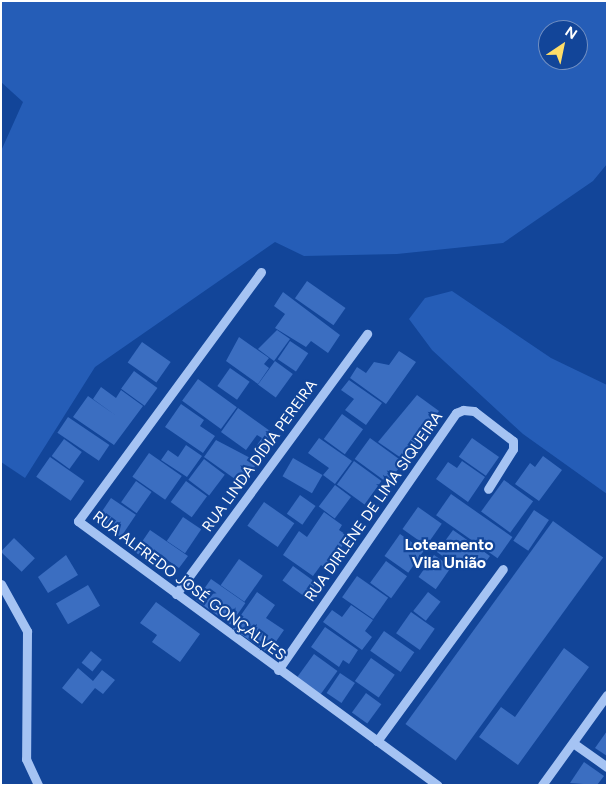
<!DOCTYPE html>
<meta charset="utf-8">
<style>
body{margin:0}
#map{position:relative;width:608px;height:786px;overflow:hidden;background:#124599;font-family:Figtree,sans-serif}
div>[style]{position:absolute}
.green>*{inset:0;background:#255db7}
.building>*{inset:0;background:#3b6ec1;transform-origin:0 0}
.minor>*{height:9px;margin:-4.5px;padding:0 4.5px;transform-origin:4.5px;border-radius:4.5px;background:#a5c3f3}
span{translate:-50% -50%;white-space:nowrap;text-align:center;line-height:1.15;-webkit-text-stroke:4.5px #124599;paint-order:stroke}
.street-label{font-size:15px;color:#fff}
.neighbourhood-label{font-size:16px;color:#fff;font-weight:700}
.frame{position:absolute;inset:0;border:2px solid #fff;pointer-events:none}
.north{position:absolute;left:538px;top:20px;width:50px;height:50px;box-sizing:border-box;background:#124599;border:1px solid #718fc2;border-radius:50%;rotate:34deg;font-size:14px;font-weight:700;line-height:20px;text-align:center;color:#fff}
.north::after{content:'';display:block;margin:auto;width:18px;height:22px;background:#ffdd68;clip-path:polygon(50% 0,100% 100%,50% 72%,0 100%)}
</style>
<div id="map">
<div class="green">
<i style="clip-path:polygon(evenodd,1px 1px,607px 1px,607px 164px,593px 181px,503px 243px,397px 254px,304px 256px,275px 242px,95px 367px,25px 478px,1px 462px,1px 151px,23px 102px,1px 82px,1px 1px,548px 30px,578px 30px,578px 60px,548px 60px,548px 30px)"></i>
<i style="clip-path:polygon(452px 291px,551px 358px,607px 385px,607px 494px,523px 434px,432px 350px,409px 319px,425px 298px)"></i>
</div>
<div class="building">
<i style="left:307px;top:281px;width:47px;height:21px;rotate:35deg"></i>
<i style="clip-path:polygon(283px 292px,340px 335px,328px 353px,311px 341px,306px 347px,275px 328px,285px 314px,274px 306px)"></i>
<i style="clip-path:polygon(277px 330px,290px 339px,274px 361px,258px 349px)"></i>
<i style="clip-path:polygon(239px 337px,269px 358px,264px 364px,269px 368px,258px 384px,226px 361px)"></i>
<i style="left:290px;top:341px;width:22px;height:22px;rotate:34deg"></i>
<i style="left:142px;top:342px;width:35px;height:25px;rotate:35deg"></i>
<i style="clip-path:polygon(399px 351px,416px 362px,386px 404px,350px 378px,357px 367px,366px 373px,374px 362px,389px 365px)"></i>
<i style="left:275px;top:361px;width:22px;height:29px;rotate:36deg"></i>
<i style="left:230px;top:368px;width:24px;height:22px;rotate:35deg"></i>
<i style="left:134px;top:371px;width:29px;height:22px;rotate:36deg"></i>
<i style="left:198px;top:379px;width:48px;height:27px;rotate:36deg"></i>
<i style="clip-path:polygon(349px 380px,382px 403px,366px 425px,345px 410px,354px 399px,341px 390px)"></i>
<i style="clip-path:polygon(101px 387px,116px 398px,121px 390px,143px 406px,114px 445px,73px 417px,88px 396px,115px 415px,93px 399px)"></i>
<i style="clip-path:polygon(417px 395px,439px 411px,404px 460px,378px 442px)"></i>
<i style="clip-path:polygon(181px 404px,204px 420px,200px 426px,215px 436px,203px 453px,165px 427px)"></i>
<i style="clip-path:polygon(238px 408px,277px 436px,266px 451px,257px 445px,262px 438px,257px 435px,246px 450px,221px 432px)"></i>
<i style="left:342px;top:414px;width:26px;height:31px;rotate:36deg"></i>
<i style="left:68px;top:417px;width:50px;height:19px;rotate:34deg"></i>
<i style="clip-path:polygon(319px 438px,352px 461px,335px 484px,323px 475px,329px 468px,308px 453px)"></i>
<i style="left:370px;top:438px;width:41px;height:26px;rotate:36deg"></i>
<i style="left:472px;top:438px;width:33px;height:23px;rotate:35deg"></i>
<i style="left:64px;top:439px;width:22px;height:21px;rotate:36deg"></i>
<i style="clip-path:polygon(216px 440px,258px 462px,242px 484px,204px 457px)"></i>
<i style="clip-path:polygon(186px 445px,202px 456px,187px 477px,161px 460px,168px 450px,178px 457px)"></i>
<i style="left:149px;top:453px;width:40px;height:29px;rotate:35deg"></i>
<i style="clip-path:polygon(543px 456px,562px 470px,539px 501px,515px 484px,530px 463px,535px 467px)"></i>
<i style="left:50px;top:457px;width:42px;height:24px;rotate:35deg"></i>
<i style="left:293px;top:458px;width:34px;height:21px;rotate:30deg"></i>
<i style="left:204px;top:459px;width:26px;height:26px;rotate:37deg"></i>
<i style="left:354px;top:461px;width:34px;height:29px;rotate:36deg"></i>
<i style="clip-path:polygon(462px 461px,485px 477px,468px 502px,436px 479px,448px 462px,457px 468px)"></i>
<i style="left:504px;top:480px;width:36px;height:39px;rotate:36deg"></i>
<i style="left:136px;top:481px;width:19px;height:26px;rotate:35deg"></i>
<i style="left:186px;top:481px;width:26px;height:26px;rotate:36deg"></i>
<i style="left:335px;top:485px;width:20px;height:27px;rotate:37deg"></i>
<i style="left:451px;top:494px;width:75px;height:26px;rotate:35deg"></i>
<i style="left:300px;top:495px;width:19px;height:23px;rotate:35deg"></i>
<i style="left:111px;top:498px;width:30px;height:27px;rotate:34deg"></i>
<i style="left:264px;top:502px;width:37px;height:29px;rotate:35deg"></i>
<i style="left:418px;top:507px;width:29px;height:27px;rotate:35deg"></i>
<i style="left:534px;top:510px;width:18px;height:37px;rotate:34deg"></i>
<i style="clip-path:polygon(324px 512px,342px 525px,339px 530px,348px 536px,328px 570px,321px 565px,313px 576px,283px 555px,299px 531px,307px 537px)"></i>
<i style="left:183px;top:517px;width:22px;height:29px;rotate:34deg"></i>
<i style="left:553px;top:521px;width:62px;height:251px;rotate:36deg"></i>
<i style="clip-path:polygon(150px 530px,188px 556px,179px 568px,163px 557px,156px 566px,135px 552px)"></i>
<i style="clip-path:polygon(453px 530px,490px 556px,482px 567px,468px 556px,459px 568px,437px 552px)"></i>
<i style="left:400px;top:534px;width:29px;height:27px;rotate:35deg"></i>
<i style="left:14px;top:538px;width:29px;height:19px;rotate:44deg"></i>
<i style="clip-path:polygon(66px 555px,78px 575px,48px 593px,38px 577px)"></i>
<i style="left:434px;top:555px;width:21px;height:27px;rotate:35deg"></i>
<i style="left:239px;top:559px;width:29px;height:32px;rotate:35deg"></i>
<i style="left:386px;top:561px;width:26px;height:27px;rotate:36deg"></i>
<i style="left:293px;top:566px;width:29px;height:18px;rotate:36deg"></i>
<i style="left:357px;top:576px;width:38px;height:26px;rotate:35deg"></i>
<i style="left:211px;top:579px;width:42px;height:26px;rotate:35deg"></i>
<i style="left:88px;top:585px;width:24px;height:37px;rotate:60deg"></i>
<i style="clip-path:polygon(257px 592px,275px 605px,266px 618px,284px 630px,268px 653px,232px 628px)"></i>
<i style="left:428px;top:592px;width:16px;height:24px;rotate:38deg"></i>
<i style="clip-path:polygon(156px 602px,200px 634px,180px 662px,152px 642px,157px 635px,140px 623px)"></i>
<i style="clip-path:polygon(351px 605px,373px 620px,365px 631px,372px 637px,362px 650px,323px 622px,332px 610px,342px 617px)"></i>
<i style="left:411px;top:612px;width:29px;height:26px;rotate:35deg"></i>
<i style="clip-path:polygon(325px 627px,358px 650px,349px 664px,343px 660px,339px 667px,311px 647px)"></i>
<i style="left:384px;top:631px;width:37px;height:24px;rotate:35deg"></i>
<i style="clip-path:polygon(564px 648px,589px 667px,518px 765px,479px 737px,501px 707px,515px 717px)"></i>
<i style="left:91px;top:651px;width:14px;height:15px;rotate:39deg"></i>
<i style="left:314px;top:654px;width:29px;height:29px;rotate:36deg"></i>
<i style="left:371px;top:658px;width:29px;height:28px;rotate:35deg"></i>
<i style="clip-path:polygon(78px 668px,93px 681px,102px 670px,115px 680px,103px 694px,95px 688px,82px 704px,62px 688px)"></i>
<i style="left:340px;top:673px;width:18px;height:24px;rotate:34deg"></i>
<i style="left:366px;top:693px;width:19px;height:24px;rotate:36deg"></i>
<i style="clip-path:polygon(607px 731px,607px 756px,595px 748px)"></i>
<i style="clip-path:polygon(584px 762px,604px 776px,597px 785px,570px 783px)"></i>
</div>
<div class="minor">
<i style="left:261px;top:272px;width:309px;rotate:126.3deg"></i>
<i style="left:78px;top:521px;width:446px;rotate:36.3deg"></i>
<i style="left:1px;top:584px;width:54px;rotate:61deg"></i>
<i style="left:27px;top:631px;width:128px;rotate:90.4deg"></i>
<i style="left:26px;top:759px;width:29px;rotate:65deg"></i>
<i style="left:176px;top:594px;width:323px;rotate:-53.7deg"></i>
<i style="left:278px;top:670px;width:313px;rotate:-55.3deg"></i>
<i style="left:456px;top:413px;width:8px;rotate:-23deg"></i>
<i style="left:463px;top:410px;width:11px;rotate:5deg"></i>
<i style="left:474px;top:411px;width:49px;rotate:37.6deg"></i>
<i style="left:513px;top:441px;width:8px;rotate:90deg"></i>
<i style="left:513px;top:449px;width:47px;rotate:122deg"></i>
<i style="left:377px;top:741px;width:213px;rotate:-53.8deg"></i>
<i style="left:573px;top:743px;width:42px;rotate:35.2deg"></i>
<i style="left:542px;top:785px;width:111px;rotate:-54.2deg"></i>
</div>
<div class="street-label">
<span style="left:260px;top:456px;rotate:-54deg">RUA LINDA DÍDIA PEREIRA</span>
<span style="left:374px;top:507px;rotate:-55deg">RUA DIRLENE DE LIMA SIQUEIRA</span>
<span style="left:189px;top:586px;rotate:37deg">RUA ALFREDO JOSÉ GONÇALVES</span>
</div>
<div class="neighbourhood-label">
<span style="left:449px;top:554px">Loteamento<br>Vila União</span>
</div>
<div class="frame"></div>
<div class="north">N</div>
</div>
